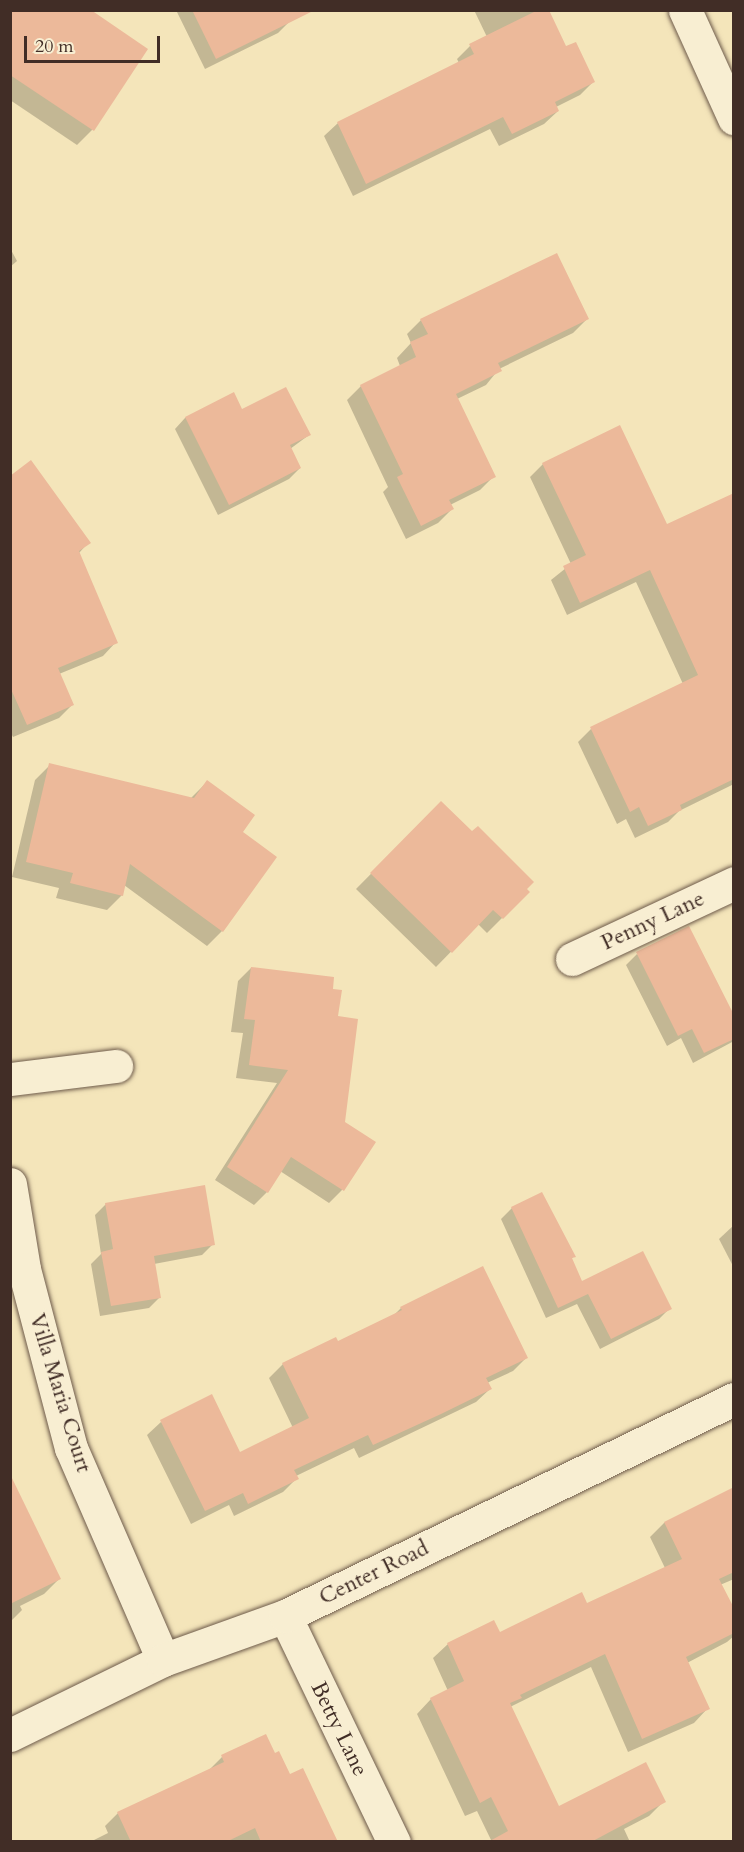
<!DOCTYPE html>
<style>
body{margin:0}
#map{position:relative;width:744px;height:1852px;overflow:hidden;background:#f4e5ba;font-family:Cardo,serif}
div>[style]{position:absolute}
.shadow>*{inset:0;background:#0003}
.building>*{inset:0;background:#ecb99a}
.roads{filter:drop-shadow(0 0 2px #6e5b4b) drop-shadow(0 0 2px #6e5b4b)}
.minor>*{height:33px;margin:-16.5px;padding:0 16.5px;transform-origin:16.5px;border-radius:16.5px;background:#f8eed2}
span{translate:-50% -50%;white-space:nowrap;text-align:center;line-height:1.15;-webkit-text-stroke:4.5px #f8eed2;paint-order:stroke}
.street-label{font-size:22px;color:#412d26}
.frame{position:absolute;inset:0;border:12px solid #412d26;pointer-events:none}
.scale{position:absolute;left:24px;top:36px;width:136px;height:27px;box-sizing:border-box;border:3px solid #412d26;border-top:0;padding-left:8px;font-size:18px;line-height:21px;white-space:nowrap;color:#412d26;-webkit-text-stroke:4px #f8eed2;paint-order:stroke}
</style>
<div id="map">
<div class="shadow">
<i style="clip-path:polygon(176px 10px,308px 10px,289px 22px,278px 33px,205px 69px)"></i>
<i style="clip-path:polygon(474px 10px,547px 10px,565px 48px,593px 82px,580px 95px,556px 107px,558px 111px,544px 124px,499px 146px,490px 129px,353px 196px,324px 136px,338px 123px,459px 63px,457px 59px,470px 46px,487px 37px)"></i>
<i style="clip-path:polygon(10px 14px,146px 50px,92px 130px,77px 145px,10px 100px)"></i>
<i style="clip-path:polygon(10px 248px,17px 261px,10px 267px)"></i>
<i style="clip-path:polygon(587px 319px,573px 333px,499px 369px,486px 385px,457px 399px,494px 476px,480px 490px,450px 505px,452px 509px,438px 523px,406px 539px,383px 492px,388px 487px,347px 400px,361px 386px,400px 366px,397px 358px,411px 343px,407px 334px,421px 320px)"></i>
<i style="clip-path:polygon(233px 394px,242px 411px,309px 435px,290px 449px,300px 468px,289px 479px,218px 515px,175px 429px,185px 418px)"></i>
<i style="clip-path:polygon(543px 464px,666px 526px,734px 495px,734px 784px,679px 811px,668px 822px,635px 838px,626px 819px,617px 824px,578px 742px,591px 729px,683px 684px,636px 582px,567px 615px,551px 580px,571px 564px,530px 477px)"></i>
<i style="clip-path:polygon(10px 478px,89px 542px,79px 553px,116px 642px,103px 656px,59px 674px,72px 705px,59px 718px,13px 737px,10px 731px)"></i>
<i style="clip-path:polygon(50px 765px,191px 798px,207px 782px,241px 832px,222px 931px,207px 946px,124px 885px,122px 895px,107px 910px,56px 898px,59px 888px,12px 877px,35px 780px)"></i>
<i style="clip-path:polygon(441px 803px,528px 892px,487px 933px,478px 924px,436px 967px,356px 889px)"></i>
<i style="clip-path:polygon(637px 954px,734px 1018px,734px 1041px,693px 1063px,681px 1038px,667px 1046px,626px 965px)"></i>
<i style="clip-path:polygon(251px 968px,337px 1017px,344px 1123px,374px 1142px,342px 1190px,329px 1203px,280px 1171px,267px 1192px,254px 1205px,215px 1180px,277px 1083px,236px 1078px,243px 1033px,231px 1032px,238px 981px)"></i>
<i style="clip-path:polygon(106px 1204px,213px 1244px,202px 1255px,154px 1264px,160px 1297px,149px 1308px,100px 1316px,91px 1264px,101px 1254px,95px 1215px)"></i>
<i style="clip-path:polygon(512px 1208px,574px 1256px,571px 1259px,582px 1283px,670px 1308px,659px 1319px,600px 1349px,577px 1304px,546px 1318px,501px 1219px)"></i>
<i style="clip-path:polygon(734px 1225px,734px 1268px,719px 1239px)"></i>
<i style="clip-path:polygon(401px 1308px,526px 1358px,513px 1371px,487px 1383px,490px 1389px,476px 1402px,359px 1458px,354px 1448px,296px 1476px,297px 1478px,283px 1492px,234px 1516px,229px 1505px,191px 1524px,147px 1435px,161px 1422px,240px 1454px,293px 1428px,269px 1378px,283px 1364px,337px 1343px,394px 1315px)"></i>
<i style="clip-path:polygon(734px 1490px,734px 1579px,720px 1585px,734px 1612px,734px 1636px,727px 1642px,687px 1663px,708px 1708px,694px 1723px,628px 1752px,591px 1667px,510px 1707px,558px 1808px,664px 1801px,649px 1816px,624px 1829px,630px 1842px,492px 1842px,477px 1811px,465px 1816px,417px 1714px,431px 1699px,448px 1691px,433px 1658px,448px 1644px,499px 1634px,587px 1605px,665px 1568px,650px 1537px,664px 1523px)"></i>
<i style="clip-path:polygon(10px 1492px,59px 1579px,44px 1594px,20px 1606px,22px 1610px,10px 1622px)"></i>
<i style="clip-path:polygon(274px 1755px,337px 1842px,90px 1842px,108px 1833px,105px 1826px,118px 1813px,208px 1771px,222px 1757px)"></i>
</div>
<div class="building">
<i style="clip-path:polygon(10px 10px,91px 10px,148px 49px,94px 131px,10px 75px)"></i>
<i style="clip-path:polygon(192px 10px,315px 10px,216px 59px)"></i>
<i style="clip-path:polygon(538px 10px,549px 10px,566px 46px,576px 42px,595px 82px,555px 102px,559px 111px,512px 134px,503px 117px,366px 184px,337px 122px,474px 54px,469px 44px)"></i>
<i style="clip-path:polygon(557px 253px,589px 319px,498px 363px,502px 371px,456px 394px,496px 477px,449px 500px,454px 509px,421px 526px,397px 477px,403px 474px,360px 385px,416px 357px,410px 342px,428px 334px,420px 319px)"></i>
<i style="clip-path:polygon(286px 387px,311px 435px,290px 445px,301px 468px,229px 505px,185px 417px,234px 392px,242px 409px)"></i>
<i style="clip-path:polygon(620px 425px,667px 524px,734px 493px,734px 779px,680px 805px,682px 810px,648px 826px,639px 807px,630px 812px,590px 727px,698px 675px,650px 570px,580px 603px,563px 566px,586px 555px,542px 463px)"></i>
<i style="clip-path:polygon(31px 460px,91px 543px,79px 551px,118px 643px,58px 668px,74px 705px,27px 725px,10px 687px,10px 476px)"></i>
<i style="clip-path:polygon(49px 763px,194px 798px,207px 780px,255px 815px,243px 832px,277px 857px,223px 932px,130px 864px,123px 896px,70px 883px,73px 873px,26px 862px)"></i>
<i style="clip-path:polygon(441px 801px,472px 831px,478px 826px,534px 882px,527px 889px,530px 892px,503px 919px,493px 910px,452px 953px,370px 873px)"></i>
<i style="clip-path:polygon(689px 926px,734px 1015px,734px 1039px,704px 1053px,692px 1029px,678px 1036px,636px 952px)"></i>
<i style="clip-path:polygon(251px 967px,334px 977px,333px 989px,342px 990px,338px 1016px,358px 1019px,345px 1122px,376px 1142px,344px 1191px,291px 1157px,268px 1193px,227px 1167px,288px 1070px,249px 1065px,255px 1020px,244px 1019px)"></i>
<i style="clip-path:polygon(205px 1185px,215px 1245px,154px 1256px,161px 1298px,111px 1306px,101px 1252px,113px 1249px,105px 1203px)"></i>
<i style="clip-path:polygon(542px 1192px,576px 1257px,572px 1258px,582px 1281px,643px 1251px,672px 1309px,611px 1339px,588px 1294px,558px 1308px,511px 1207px)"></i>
<i style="clip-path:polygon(483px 1266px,528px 1358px,486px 1378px,492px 1389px,441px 1414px,373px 1445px,368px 1435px,294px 1470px,299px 1479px,248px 1504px,243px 1493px,205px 1511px,160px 1420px,212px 1394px,240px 1452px,309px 1418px,282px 1363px,336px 1337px,338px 1341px,402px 1310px,400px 1307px)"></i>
<i style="clip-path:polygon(10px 1474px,61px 1579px,10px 1604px)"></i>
<i style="clip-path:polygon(734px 1487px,734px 1572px,719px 1579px,734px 1608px,734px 1633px,686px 1657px,710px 1709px,642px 1739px,605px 1654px,520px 1695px,522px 1698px,510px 1703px,559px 1806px,646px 1762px,666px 1802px,591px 1842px,488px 1842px,508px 1831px,491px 1797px,480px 1803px,430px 1698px,464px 1681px,447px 1643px,494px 1620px,500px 1632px,582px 1592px,587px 1603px,682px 1559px,664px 1522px)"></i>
<i style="clip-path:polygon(266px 1734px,275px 1753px,279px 1751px,290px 1774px,303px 1768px,338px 1842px,261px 1842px,255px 1828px,226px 1842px,131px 1842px,117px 1812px,224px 1762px,221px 1755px)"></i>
</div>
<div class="roads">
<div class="minor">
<i style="left:685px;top:10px;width:119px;rotate:65.6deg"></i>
<i style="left:572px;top:959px;width:179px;rotate:-25.1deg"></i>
<i style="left:10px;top:1079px;width:107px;rotate:-7deg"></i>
<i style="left:10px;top:1184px;width:86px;rotate:80.6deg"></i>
<i style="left:24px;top:1269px;width:185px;rotate:75.3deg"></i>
<i style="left:71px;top:1448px;width:231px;rotate:66.5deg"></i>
<i style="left:285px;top:1616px;width:251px;rotate:64.3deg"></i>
<i style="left:10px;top:1735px;width:170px;rotate:-26.1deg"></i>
<i style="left:163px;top:1660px;width:130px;rotate:-19.8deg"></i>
<i style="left:285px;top:1616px;width:499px;rotate:-25.8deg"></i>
</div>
</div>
<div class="street-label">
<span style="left:653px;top:921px;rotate:-25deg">Penny Lane</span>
<span style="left:60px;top:1393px;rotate:73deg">Villa Maria Court</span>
<span style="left:374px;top:1573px;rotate:-26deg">Center Road</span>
<span style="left:339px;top:1729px;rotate:64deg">Betty Lane</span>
</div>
<div class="frame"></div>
<div class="scale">20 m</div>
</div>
